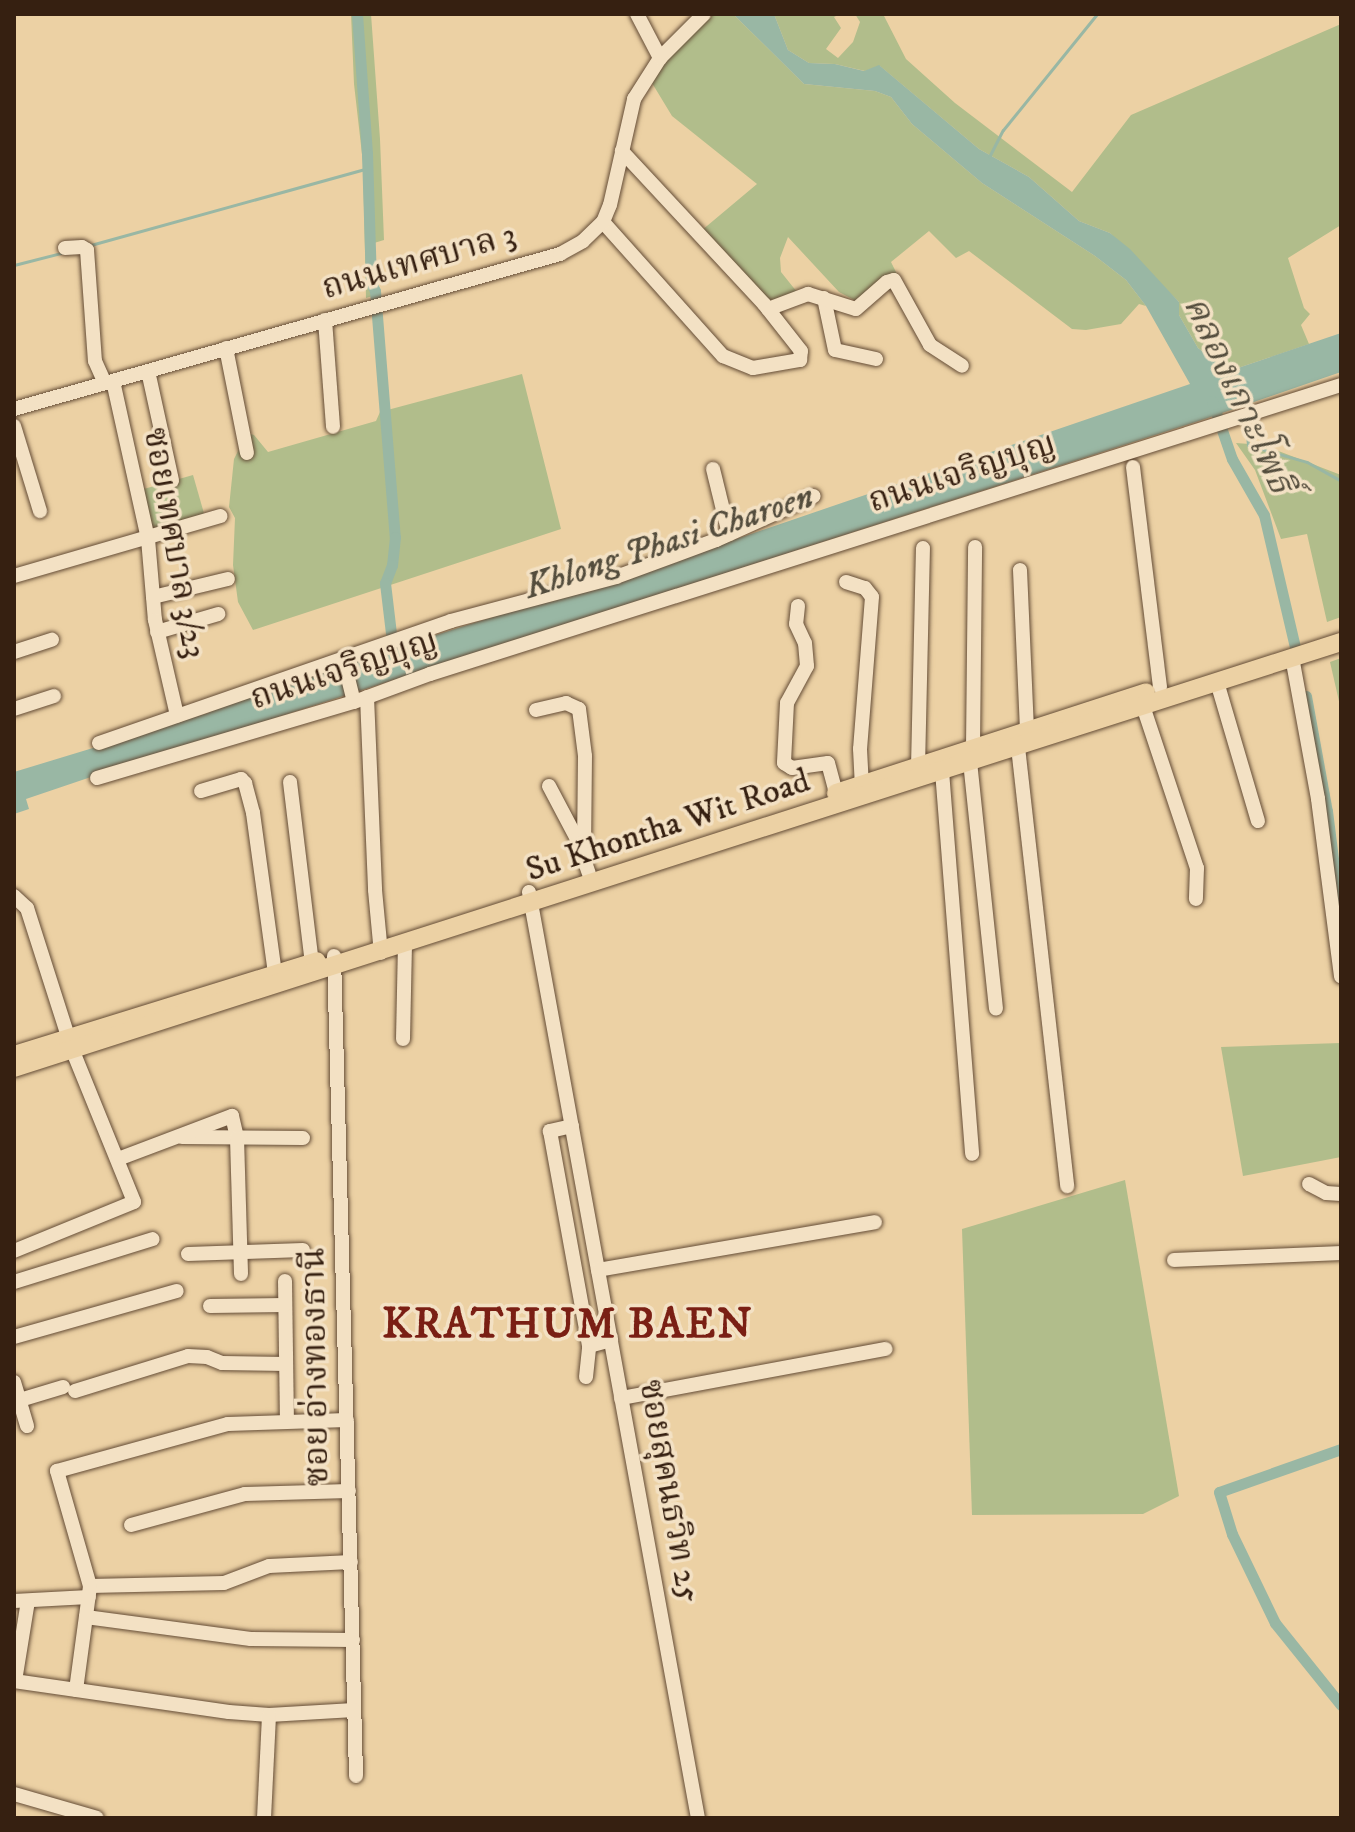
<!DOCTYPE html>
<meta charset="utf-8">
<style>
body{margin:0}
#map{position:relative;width:1355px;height:1832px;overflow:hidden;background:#ecd1a4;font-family:"IM FELL DW Pica","Noto Serif Thai",serif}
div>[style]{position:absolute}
.green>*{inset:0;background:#b1bd8b;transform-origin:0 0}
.water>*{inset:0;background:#99b7a4}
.stream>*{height:3px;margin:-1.5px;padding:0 1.5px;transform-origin:1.5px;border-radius:1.5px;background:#99b7a4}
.canal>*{height:11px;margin:-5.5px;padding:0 5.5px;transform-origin:5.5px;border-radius:5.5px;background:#99b7a4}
.roads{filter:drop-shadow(0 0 2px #644c36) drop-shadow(0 0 2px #644c36)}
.minor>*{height:14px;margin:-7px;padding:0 7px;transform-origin:7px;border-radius:7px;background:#f3e1c4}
.major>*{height:18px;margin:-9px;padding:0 9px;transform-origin:9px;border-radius:9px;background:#ecd1a4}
span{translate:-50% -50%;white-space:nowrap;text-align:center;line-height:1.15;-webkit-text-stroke:7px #f3e1c4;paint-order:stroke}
.street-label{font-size:34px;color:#362011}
.water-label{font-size:36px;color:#544d3d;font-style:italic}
.district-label{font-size:42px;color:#7a1f14;font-weight:700;letter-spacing:2px}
.frame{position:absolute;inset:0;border:16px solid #362011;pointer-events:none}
</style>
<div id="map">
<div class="green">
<i style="clip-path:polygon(351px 14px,371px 14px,380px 139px,384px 240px,374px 243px,379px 294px,366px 298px,363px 163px,354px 84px)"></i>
<i style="clip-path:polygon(714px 14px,733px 14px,804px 84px,875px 91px,891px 97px,912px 124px,982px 183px,1095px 256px,1126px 280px,1146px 306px,1139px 304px,1121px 324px,1086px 330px,1072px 329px,969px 251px,956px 258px,929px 231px,891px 262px,897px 274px,858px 302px,839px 292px,788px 237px,780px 258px,781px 272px,797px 292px,765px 314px,695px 236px,757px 184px,672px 116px,652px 83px,670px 53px)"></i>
<i style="clip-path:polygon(774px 14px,840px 14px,834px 17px,841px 28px,826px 49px,838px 58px,853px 42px,860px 22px,855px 14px,883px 14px,906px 59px,955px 103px,1072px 192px,1131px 115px,1341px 24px,1341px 225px,1288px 258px,1304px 308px,1310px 314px,1301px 325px,1309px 344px,1229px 371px,1198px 348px,1179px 315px,1179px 302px,1110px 233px,1079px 221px,1029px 177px,979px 149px,880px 66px,865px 71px,835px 64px,809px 63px,788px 50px)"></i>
<i style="clip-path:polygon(522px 374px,561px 529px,253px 630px,238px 602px,233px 565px,235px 518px,229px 507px,234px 459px,239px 449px,236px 430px,254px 435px,268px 452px,376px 421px,380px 412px)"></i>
<i style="clip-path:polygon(1236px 443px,1263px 445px,1341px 475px,1341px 617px,1327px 622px,1307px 534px,1281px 539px,1255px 470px)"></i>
<i style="left:193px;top:475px;width:40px;height:53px;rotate:74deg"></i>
<i style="clip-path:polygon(1341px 658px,1341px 710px,1330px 662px)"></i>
<i style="clip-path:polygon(1341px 1043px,1341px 1157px,1243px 1176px,1221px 1047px)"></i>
<i style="clip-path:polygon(1125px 1180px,1179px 1496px,1143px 1514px,972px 1515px,962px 1229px)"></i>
</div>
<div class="water">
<i style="clip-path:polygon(733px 14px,774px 14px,788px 50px,809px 63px,835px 64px,864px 71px,879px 65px,979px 149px,1029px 177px,1079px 221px,1110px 233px,1130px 249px,1179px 302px,1179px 315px,1198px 348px,1229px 371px,1341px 333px,1341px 372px,1202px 420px,88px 778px,26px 799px,29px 809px,14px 814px,14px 772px,208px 713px,224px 702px,707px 549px,1190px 384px,1146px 306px,1126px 280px,1095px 256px,982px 183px,912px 124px,891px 97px,875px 91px,804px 84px)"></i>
</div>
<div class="stream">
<i style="left:989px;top:157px;width:30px;rotate:-63deg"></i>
<i style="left:1003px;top:130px;width:149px;rotate:-51deg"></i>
<i style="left:87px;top:246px;width:292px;rotate:-15.5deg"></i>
<i style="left:14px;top:265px;width:49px;rotate:-14.3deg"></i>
<i style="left:1259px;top:423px;width:17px;rotate:135deg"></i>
<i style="left:1247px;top:435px;width:10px;rotate:84deg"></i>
<i style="left:1248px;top:445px;width:61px;rotate:16.1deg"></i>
<i style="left:1307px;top:462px;width:39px;rotate:29deg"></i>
</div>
<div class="canal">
<i style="left:357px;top:14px;width:140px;rotate:85.9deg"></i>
<i style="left:367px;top:154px;width:129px;rotate:88.2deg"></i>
<i style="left:371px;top:283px;width:9px;rotate:63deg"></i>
<i style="left:375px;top:291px;width:247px;rotate:85.4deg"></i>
<i style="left:395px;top:537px;width:28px;rotate:96deg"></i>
<i style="left:392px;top:565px;width:19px;rotate:111deg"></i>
<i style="left:385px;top:583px;width:50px;rotate:83.2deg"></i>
<i style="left:1212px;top:401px;width:61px;rotate:71deg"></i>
<i style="left:1232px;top:459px;width:64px;rotate:60.3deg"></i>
<i style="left:1264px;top:515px;width:149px;rotate:76.8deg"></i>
<i style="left:1306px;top:696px;width:117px;rotate:79.7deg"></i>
<i style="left:1327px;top:811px;width:112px;rotate:82.8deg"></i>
<i style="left:1341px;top:1449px;width:129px;rotate:160.6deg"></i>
<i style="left:1219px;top:1492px;width:44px;rotate:72.8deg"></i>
<i style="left:1232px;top:1534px;width:99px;rotate:64.2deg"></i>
<i style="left:1275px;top:1623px;width:105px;rotate:51.2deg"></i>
</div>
<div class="roads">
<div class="minor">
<i style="left:637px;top:14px;width:50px;rotate:62.4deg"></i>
<i style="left:603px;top:222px;width:180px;rotate:48.2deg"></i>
<i style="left:723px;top:356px;width:32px;rotate:22deg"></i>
<i style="left:753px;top:368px;width:48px;rotate:-9.7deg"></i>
<i style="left:800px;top:360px;width:9px;rotate:-84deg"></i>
<i style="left:801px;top:351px;width:60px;rotate:-128.2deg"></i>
<i style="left:764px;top:304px;width:209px;rotate:-132.9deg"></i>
<i style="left:65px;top:248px;width:17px;rotate:-3deg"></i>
<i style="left:82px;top:247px;width:6px;rotate:31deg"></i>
<i style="left:87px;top:250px;width:111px;rotate:85.9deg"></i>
<i style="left:95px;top:361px;width:24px;rotate:66deg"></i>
<i style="left:824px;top:298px;width:53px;rotate:78.1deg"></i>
<i style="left:835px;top:350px;width:42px;rotate:12.4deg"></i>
<i style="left:768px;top:309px;width:43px;rotate:-20.6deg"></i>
<i style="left:808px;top:294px;width:50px;rotate:17.4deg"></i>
<i style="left:856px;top:309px;width:41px;rotate:-41.1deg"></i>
<i style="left:887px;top:282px;width:7px;rotate:-16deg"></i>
<i style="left:894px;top:280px;width:74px;rotate:61deg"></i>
<i style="left:930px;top:345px;width:38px;rotate:33deg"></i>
<i style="left:325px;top:320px;width:107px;rotate:85.7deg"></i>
<i style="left:226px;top:348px;width:107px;rotate:78.7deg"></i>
<i style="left:148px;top:371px;width:112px;rotate:77.6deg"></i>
<i style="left:113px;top:381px;width:162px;rotate:77.5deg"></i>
<i style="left:148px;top:539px;width:81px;rotate:85.1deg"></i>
<i style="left:155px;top:620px;width:98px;rotate:77deg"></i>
<i style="left:14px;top:409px;width:568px;rotate:-15.85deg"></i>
<i style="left:560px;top:254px;width:26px;rotate:-29deg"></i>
<i style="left:583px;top:241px;width:28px;rotate:-44deg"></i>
<i style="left:603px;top:222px;width:18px;rotate:-68deg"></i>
<i style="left:610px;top:205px;width:109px;rotate:-77.2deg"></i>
<i style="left:634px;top:99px;width:49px;rotate:-57.6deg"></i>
<i style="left:660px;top:58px;width:62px;rotate:-45deg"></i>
<i style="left:14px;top:426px;width:89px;rotate:73deg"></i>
<i style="left:1133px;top:467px;width:222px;rotate:83deg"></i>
<i style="left:713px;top:469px;width:67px;rotate:76.2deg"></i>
<i style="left:1020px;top:570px;width:159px;rotate:87.5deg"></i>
<i style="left:14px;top:576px;width:215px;rotate:-16.2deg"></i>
<i style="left:846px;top:582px;width:20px;rotate:18deg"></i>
<i style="left:865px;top:588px;width:11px;rotate:52deg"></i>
<i style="left:872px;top:597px;width:152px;rotate:94.5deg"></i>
<i style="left:860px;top:749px;width:36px;rotate:87deg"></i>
<i style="left:153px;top:597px;width:77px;rotate:-13.5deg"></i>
<i style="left:798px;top:606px;width:18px;rotate:96deg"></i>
<i style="left:796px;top:624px;width:21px;rotate:65deg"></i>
<i style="left:805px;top:643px;width:23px;rotate:85deg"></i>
<i style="left:807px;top:666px;width:42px;rotate:118.4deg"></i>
<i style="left:787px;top:703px;width:60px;rotate:92.9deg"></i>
<i style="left:784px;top:763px;width:9px;rotate:32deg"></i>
<i style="left:792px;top:768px;width:36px;rotate:-8deg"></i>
<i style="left:828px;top:763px;width:31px;rotate:75deg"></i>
<i style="left:157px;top:632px;width:64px;rotate:-16.4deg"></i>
<i style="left:14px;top:652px;width:40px;rotate:-18deg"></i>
<i style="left:1292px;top:657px;width:144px;rotate:79.6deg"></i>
<i style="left:1318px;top:799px;width:179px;rotate:82.6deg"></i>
<i style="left:343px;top:658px;width:45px;rotate:76deg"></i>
<i style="left:1217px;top:682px;width:145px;rotate:73.6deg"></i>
<i style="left:367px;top:697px;width:193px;rotate:87.6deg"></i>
<i style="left:375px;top:890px;width:63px;rotate:84.6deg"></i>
<i style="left:1143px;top:706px;width:171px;rotate:71.6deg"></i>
<i style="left:1197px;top:868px;width:31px;rotate:92deg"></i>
<i style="left:14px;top:709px;width:42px;rotate:-18deg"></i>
<i style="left:536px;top:710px;width:31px;rotate:-13deg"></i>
<i style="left:566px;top:703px;width:14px;rotate:25deg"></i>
<i style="left:579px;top:709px;width:47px;rotate:82.7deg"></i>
<i style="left:585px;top:756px;width:99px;rotate:90.6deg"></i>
<i style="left:99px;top:743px;width:373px;rotate:-19.1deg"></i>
<i style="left:451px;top:621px;width:171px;rotate:-14.9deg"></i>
<i style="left:616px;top:577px;width:107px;rotate:-20.3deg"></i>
<i style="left:716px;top:540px;width:107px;rotate:-24.2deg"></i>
<i style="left:973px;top:747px;width:200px;rotate:-89.4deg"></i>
<i style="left:1018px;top:747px;width:442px;rotate:83.6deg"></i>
<i style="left:969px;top:752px;width:258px;rotate:84deg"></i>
<i style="left:918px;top:767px;width:219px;rotate:-88.7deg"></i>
<i style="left:942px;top:771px;width:384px;rotate:85.5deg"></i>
<i style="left:97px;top:778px;width:268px;rotate:-16.5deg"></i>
<i style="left:354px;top:702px;width:81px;rotate:-20.2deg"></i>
<i style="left:430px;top:674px;width:956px;rotate:-17.6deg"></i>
<i style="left:290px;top:782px;width:182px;rotate:83.1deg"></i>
<i style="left:549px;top:786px;width:60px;rotate:62.2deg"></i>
<i style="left:577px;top:839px;width:36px;rotate:71deg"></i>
<i style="left:201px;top:791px;width:42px;rotate:-16.7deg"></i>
<i style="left:241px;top:779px;width:6px;rotate:45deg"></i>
<i style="left:245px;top:783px;width:31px;rotate:75deg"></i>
<i style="left:253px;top:813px;width:171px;rotate:82.2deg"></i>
<i style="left:529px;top:892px;width:941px;rotate:79.66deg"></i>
<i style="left:14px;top:896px;width:18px;rotate:43deg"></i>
<i style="left:27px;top:908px;width:148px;rotate:72.3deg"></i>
<i style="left:72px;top:1049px;width:165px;rotate:67.9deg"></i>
<i style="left:134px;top:1202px;width:130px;rotate:157.8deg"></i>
<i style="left:334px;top:956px;width:820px;rotate:88.46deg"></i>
<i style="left:403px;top:1039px;width:94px;rotate:-88.8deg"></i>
<i style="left:572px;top:1126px;width:23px;rotate:167deg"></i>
<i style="left:550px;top:1131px;width:219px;rotate:79.7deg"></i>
<i style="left:182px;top:1137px;width:121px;rotate:0.5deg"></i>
<i style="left:118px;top:1159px;width:122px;rotate:-20.7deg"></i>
<i style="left:232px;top:1116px;width:23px;rotate:77deg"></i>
<i style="left:237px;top:1138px;width:136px;rotate:88.3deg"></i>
<i style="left:1309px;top:1184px;width:19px;rotate:28deg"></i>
<i style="left:1326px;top:1193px;width:15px;rotate:4deg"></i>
<i style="left:188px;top:1254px;width:115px;rotate:-2deg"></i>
<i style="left:1174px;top:1260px;width:167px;rotate:-2.4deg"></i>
<i style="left:598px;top:1270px;width:281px;rotate:-9.8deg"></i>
<i style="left:285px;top:1281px;width:140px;rotate:89.2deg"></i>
<i style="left:14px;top:1282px;width:145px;rotate:-17.2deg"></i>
<i style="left:210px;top:1306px;width:75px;rotate:-0.8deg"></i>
<i style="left:14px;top:1337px;width:169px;rotate:-15.8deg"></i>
<i style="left:586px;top:1377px;width:31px;rotate:-84deg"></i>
<i style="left:589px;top:1346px;width:23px;rotate:-15deg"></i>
<i style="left:14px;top:1382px;width:46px;rotate:73.5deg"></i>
<i style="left:75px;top:1391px;width:118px;rotate:-17.2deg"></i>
<i style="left:188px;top:1356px;width:19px;rotate:3deg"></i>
<i style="left:207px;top:1357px;width:16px;rotate:22deg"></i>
<i style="left:222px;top:1363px;width:64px;rotate:0.9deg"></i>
<i style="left:621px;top:1398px;width:269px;rotate:-10.5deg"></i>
<i style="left:20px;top:1400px;width:45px;rotate:-16.8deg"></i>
<i style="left:131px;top:1525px;width:118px;rotate:-15.2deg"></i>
<i style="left:245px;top:1494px;width:104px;rotate:-1.7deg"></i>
<i style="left:90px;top:1586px;width:134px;rotate:-1.3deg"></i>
<i style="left:224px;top:1583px;width:48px;rotate:-20.7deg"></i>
<i style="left:269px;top:1566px;width:82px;rotate:-2.8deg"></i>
<i style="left:14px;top:1601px;width:75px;rotate:-3.1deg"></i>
<i style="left:86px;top:1617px;width:166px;rotate:7.6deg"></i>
<i style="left:251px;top:1639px;width:102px;rotate:0.6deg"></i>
<i style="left:14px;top:1681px;width:217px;rotate:8.2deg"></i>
<i style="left:229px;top:1712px;width:40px;rotate:4.3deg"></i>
<i style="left:269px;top:1715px;width:85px;rotate:-3.4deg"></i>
<i style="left:15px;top:1681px;width:81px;rotate:-80.8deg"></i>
<i style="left:76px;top:1690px;width:105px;rotate:-82.3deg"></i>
<i style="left:90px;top:1586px;width:120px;rotate:-106deg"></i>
<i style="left:57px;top:1471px;width:177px;rotate:-15.4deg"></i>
<i style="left:228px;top:1424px;width:119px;rotate:-1.9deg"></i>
<i style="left:14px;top:1794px;width:86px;rotate:16.1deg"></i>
<i style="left:264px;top:1818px;width:103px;rotate:-87.2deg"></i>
</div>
<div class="major">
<i style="left:836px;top:793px;width:326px;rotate:-18deg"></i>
<i style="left:14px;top:1055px;width:317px;rotate:-17.2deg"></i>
<i style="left:14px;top:1068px;width:1394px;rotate:-17.8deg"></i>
</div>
</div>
<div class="street-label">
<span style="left:419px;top:262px;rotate:-16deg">ถนนเทศบาล 3</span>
<span style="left:962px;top:473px;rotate:-18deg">ถนนเจริญบุญ</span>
<span style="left:174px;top:543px;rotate:80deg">ซอยเทศบาล 3/23</span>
<span style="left:344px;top:670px;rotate:-18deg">ถนนเจริญบุญ</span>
<span style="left:668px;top:826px;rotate:-18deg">Su Khontha Wit Road</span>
<span style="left:316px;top:1367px;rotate:-91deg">ซอย อ่างทองธานี</span>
<span style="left:669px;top:1491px;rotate:80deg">ซอยสุคนธวิท 25</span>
</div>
<div class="water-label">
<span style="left:1238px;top:395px;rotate:65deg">คลองเกาะโพธิ์</span>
<span style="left:669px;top:542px;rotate:-18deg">Khlong Phasi Charoen</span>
</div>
<div class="district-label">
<span style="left:568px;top:1325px">KRATHUM BAEN</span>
</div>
<div class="frame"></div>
</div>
